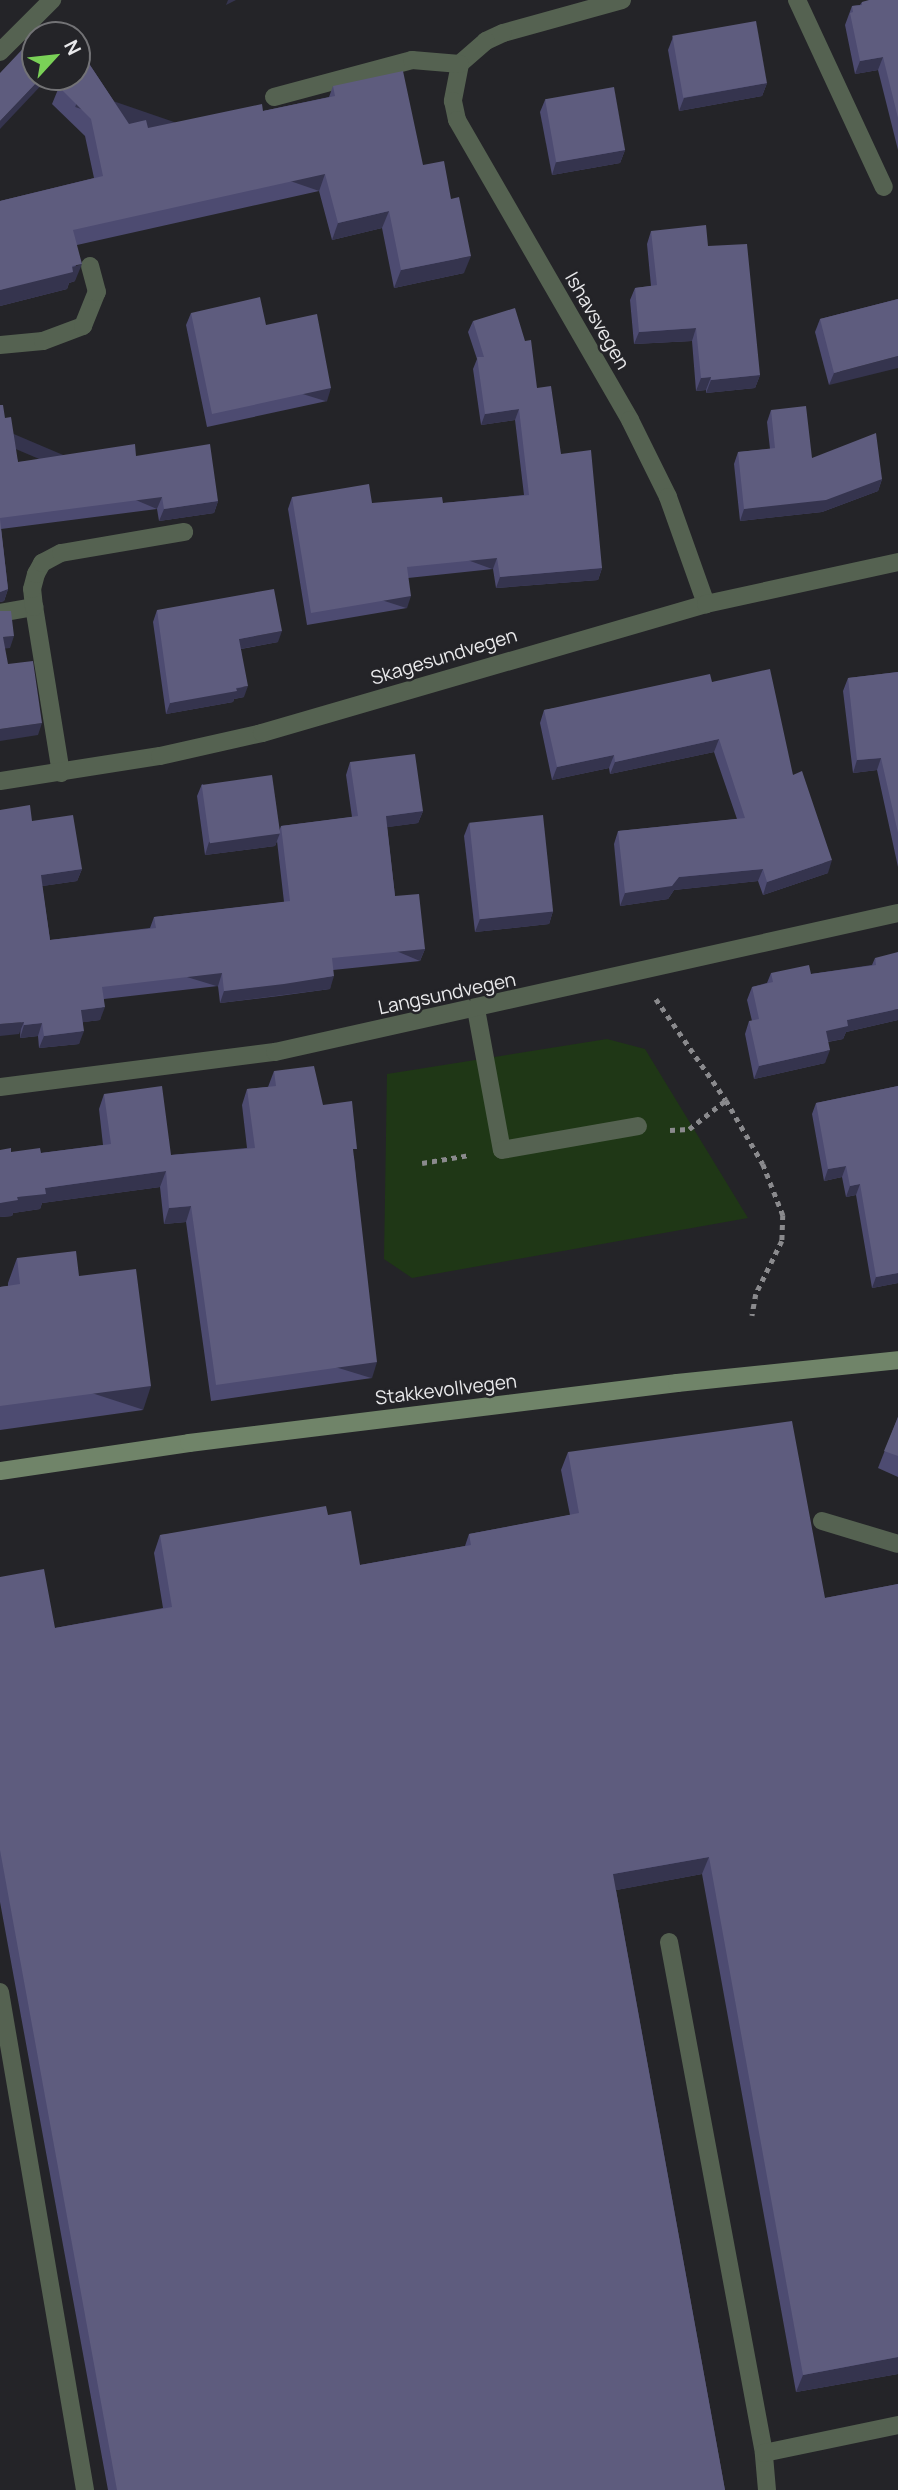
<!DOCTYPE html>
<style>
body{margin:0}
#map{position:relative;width:898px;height:2490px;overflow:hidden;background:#242428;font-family:Manrope,sans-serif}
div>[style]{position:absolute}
.green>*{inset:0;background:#1f3716}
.path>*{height:4.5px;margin-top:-2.25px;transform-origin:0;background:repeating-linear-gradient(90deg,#8a8a8d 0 5px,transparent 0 10px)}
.lane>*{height:18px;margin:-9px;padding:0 9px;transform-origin:9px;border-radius:9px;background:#556251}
.street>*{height:18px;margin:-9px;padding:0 9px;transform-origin:9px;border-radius:9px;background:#556251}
.secondary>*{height:18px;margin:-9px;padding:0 9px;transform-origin:9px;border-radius:9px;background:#708469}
.wall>*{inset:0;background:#4d4b71}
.shaded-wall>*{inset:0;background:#35344e;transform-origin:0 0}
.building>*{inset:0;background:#5e5c7e;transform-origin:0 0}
span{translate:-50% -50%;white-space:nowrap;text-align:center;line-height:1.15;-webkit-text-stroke:5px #242428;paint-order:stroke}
.street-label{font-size:19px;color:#e9e9eb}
.north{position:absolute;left:21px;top:21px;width:70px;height:70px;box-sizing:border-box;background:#242428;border:2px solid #737376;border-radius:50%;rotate:63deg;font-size:19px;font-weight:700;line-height:28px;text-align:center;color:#e9e9eb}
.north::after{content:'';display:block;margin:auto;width:24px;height:32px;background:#7ad157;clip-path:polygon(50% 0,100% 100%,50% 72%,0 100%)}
</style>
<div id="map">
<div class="green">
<i style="clip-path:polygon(607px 1039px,645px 1049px,748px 1218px,412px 1278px,384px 1259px,387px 1074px)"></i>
</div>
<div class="path">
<i style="left:656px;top:999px;width:123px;rotate:55.3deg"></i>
<i style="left:726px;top:1100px;width:74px;rotate:60deg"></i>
<i style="left:763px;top:1164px;width:55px;rotate:68.6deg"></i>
<i style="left:783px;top:1215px;width:26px;rotate:92deg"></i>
<i style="left:782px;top:1241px;width:59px;rotate:116.1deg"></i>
<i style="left:756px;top:1294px;width:22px;rotate:100deg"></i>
<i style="left:670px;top:1130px;width:19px;rotate:-3deg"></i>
<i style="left:689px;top:1129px;width:47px;rotate:-38.1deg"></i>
<i style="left:422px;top:1163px;width:49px;rotate:-9.5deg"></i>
</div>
<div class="lane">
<i style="left:797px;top:0;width:206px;rotate:65.1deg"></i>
<i style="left:0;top:345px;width:43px;rotate:-5.3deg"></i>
<i style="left:43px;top:341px;width:43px;rotate:-20.6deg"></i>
<i style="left:83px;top:326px;width:37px;rotate:-68deg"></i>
<i style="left:97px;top:292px;width:27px;rotate:-105deg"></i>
<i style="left:0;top:613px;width:35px;rotate:-10deg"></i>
<i style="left:61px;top:773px;width:168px;rotate:-99.2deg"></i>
<i style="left:34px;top:607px;width:18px;rotate:-96deg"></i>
<i style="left:32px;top:589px;width:16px;rotate:-75deg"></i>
<i style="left:36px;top:574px;width:13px;rotate:-61deg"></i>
<i style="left:42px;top:563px;width:21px;rotate:-28deg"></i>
<i style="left:61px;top:553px;width:125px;rotate:-9.7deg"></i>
<i style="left:476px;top:1009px;width:143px;rotate:79.6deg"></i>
<i style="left:502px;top:1150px;width:138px;rotate:-10deg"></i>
<i style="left:822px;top:1521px;width:79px;rotate:16.8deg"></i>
<i style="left:669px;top:1942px;width:520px;rotate:79.47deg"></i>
<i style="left:0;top:1992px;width:505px;rotate:80.31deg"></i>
<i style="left:767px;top:2490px;width:37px;rotate:-95deg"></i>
<i style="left:764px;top:2453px;width:137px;rotate:-11.8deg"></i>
</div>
<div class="street">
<i style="left:622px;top:0;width:123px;rotate:164.5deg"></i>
<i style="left:503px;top:33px;width:19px;rotate:155deg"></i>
<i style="left:486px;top:41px;width:35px;rotate:139deg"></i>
<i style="left:460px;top:64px;width:38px;rotate:101deg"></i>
<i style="left:453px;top:101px;width:19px;rotate:78deg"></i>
<i style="left:457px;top:120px;width:346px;rotate:60deg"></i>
<i style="left:630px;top:420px;width:86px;rotate:63.7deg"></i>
<i style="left:668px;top:497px;width:114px;rotate:70.4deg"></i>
<i style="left:0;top:52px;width:74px;rotate:-45deg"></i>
<i style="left:274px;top:97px;width:143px;rotate:-15deg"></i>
<i style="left:412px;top:60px;width:48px;rotate:4.8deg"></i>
<i style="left:0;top:781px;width:162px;rotate:-8.9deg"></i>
<i style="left:160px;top:756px;width:105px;rotate:-12.7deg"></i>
<i style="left:262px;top:733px;width:462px;rotate:-16.2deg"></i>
<i style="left:706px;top:604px;width:197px;rotate:-12.3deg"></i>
<i style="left:0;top:1087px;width:277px;rotate:-7.3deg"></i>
<i style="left:275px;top:1052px;width:638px;rotate:-12.58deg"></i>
</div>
<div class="secondary">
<i style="left:0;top:1471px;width:191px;rotate:-8.4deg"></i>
<i style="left:189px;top:1443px;width:492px;rotate:-7deg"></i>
<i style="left:677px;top:1383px;width:222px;rotate:-5.9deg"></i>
</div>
<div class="wall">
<i style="clip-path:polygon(898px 0,898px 150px,878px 70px,855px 74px,845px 25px,852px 6px,860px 5px,862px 2px)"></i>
<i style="clip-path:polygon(673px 37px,767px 83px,762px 96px,679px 111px,668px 50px)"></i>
<i style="clip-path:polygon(78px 47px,129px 124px,148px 128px,263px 111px,329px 97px,333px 86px,423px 165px,464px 273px,394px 288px,382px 228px,332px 240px,319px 191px,77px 245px,75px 281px,69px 283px,67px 289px,0 306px,0 201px,94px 178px,85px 136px,52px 104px,59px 87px,77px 77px,77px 50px)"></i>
<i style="clip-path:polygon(545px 100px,625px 150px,620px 163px,552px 175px,540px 112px)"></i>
<i style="clip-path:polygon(651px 231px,708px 246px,760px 375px,755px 388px,706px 393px,706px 390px,696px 391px,692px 341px,634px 344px,630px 300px,635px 288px,651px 286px,647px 244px)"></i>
<i style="clip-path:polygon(898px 299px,829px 385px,815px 332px,820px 319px)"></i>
<i style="clip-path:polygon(191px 313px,266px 325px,327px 401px,207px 427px,186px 325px)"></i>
<i style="clip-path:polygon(473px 321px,537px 388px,602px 568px,598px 580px,496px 588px,493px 569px,408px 578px,407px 608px,307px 625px,288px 509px,292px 497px,372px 503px,443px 503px,524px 495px,515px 420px,481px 425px,473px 369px,477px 359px,468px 332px)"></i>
<i style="clip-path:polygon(0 405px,18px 462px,136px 456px,218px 501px,214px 513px,159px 521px,157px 509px,1px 529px,8px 589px,4px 601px,0 602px)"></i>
<i style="clip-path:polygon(771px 410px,812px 458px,882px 479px,878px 491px,822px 512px,740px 521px,734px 464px,738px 452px,770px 449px,767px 422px)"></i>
<i style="clip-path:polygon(157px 610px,278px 642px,241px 649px,244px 697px,234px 699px,233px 702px,166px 714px,153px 622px)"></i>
<i style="clip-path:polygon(898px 672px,898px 867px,877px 770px,853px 773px,843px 691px,848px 678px)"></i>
<i style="clip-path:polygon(712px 682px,793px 775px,828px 873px,763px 895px,758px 881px,674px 890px,668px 899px,620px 906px,614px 844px,618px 831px,737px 819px,714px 752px,610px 774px,609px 768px,552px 780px,540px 723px,544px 710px)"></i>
<i style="clip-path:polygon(350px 762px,423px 811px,418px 823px,387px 827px,395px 896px,425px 949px,420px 961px,333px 970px,330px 989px,279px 996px,220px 1003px,218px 986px,104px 999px,100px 1020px,83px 1022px,79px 1044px,39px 1048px,38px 1036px,20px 1038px,32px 821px,82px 869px,77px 881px,42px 886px,50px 940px,150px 928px,154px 917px,284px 902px,277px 841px,275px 846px,205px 855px,197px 796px,202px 784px,279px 831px,281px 826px,352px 817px,346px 775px)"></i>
<i style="clip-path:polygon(469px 823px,553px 911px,549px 924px,475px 932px,464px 836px)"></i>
<i style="clip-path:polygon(875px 958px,898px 1020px,846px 1032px,843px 1039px,828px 1042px,825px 1063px,754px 1079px,745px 1034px,749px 1021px,752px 1021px,747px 1000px,752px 987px,767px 983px,771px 973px,811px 974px,872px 965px)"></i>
<i style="clip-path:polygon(274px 1071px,323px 1105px,354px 1157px,372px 1378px,211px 1401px,186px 1222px,164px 1224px,160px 1187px,42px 1203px,40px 1209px,13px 1213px,12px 1216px,0 1217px,0 1150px,11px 1152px,41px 1153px,103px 1145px,99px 1109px,104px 1094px,171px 1155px,247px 1148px,242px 1105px,247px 1089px,268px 1087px)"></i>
<i style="clip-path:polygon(898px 1086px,898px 1283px,872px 1288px,856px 1195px,846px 1197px,842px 1177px,824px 1181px,812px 1114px,816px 1103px)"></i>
<i style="clip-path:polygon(17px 1258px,79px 1276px,143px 1410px,0 1430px,0 1287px,8px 1286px,8px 1283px)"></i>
<i style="clip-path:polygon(898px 1417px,898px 1477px,878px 1468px)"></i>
<i style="clip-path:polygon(568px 1452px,825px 1598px,898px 1584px,898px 2374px,796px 2392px,702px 1874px,616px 1890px,725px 2490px,108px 2490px,0 1902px,0 1577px,55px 1628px,163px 1608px,154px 1553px,160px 1535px,328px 1515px,360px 1565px,465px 1546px,469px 1534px,570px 1515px,561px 1470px)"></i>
</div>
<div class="shaded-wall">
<i style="clip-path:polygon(228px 0,236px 0,226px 5px)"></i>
<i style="clip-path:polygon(883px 57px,878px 70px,855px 74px,860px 61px)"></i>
<i style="clip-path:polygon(42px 77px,49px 77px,0 129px,0 121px)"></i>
<i style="clip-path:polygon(767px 83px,762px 96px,679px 111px,684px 98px)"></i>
<i style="clip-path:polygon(625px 150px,620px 163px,552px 175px,556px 162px)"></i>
<i style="left:325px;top:174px;width:18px;height:258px;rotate:109deg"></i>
<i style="clip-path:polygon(389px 211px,382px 228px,332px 240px,338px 223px)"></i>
<i style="clip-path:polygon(471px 256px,464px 273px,394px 288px,401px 270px)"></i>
<i style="clip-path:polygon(82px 264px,75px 281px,69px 283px,67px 289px,0 306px,0 290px)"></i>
<i style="clip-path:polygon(696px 328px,692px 341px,634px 344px,639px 332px)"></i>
<i style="clip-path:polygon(898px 356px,898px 368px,829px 385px,834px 373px)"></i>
<i style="clip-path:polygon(760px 375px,755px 388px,706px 393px,711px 380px)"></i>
<i style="clip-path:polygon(711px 377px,706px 390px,696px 391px,701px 378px)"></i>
<i style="left:331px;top:388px;width:14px;height:122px;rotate:107deg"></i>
<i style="clip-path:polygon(519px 409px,515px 420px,481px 425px,485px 414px)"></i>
<i style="clip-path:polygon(882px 479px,878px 491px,822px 512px,740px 521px,744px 509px)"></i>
<i style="left:162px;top:497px;width:13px;height:163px;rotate:113deg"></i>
<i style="clip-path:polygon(218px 501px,214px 513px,159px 521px,164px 509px)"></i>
<i style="left:497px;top:558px;width:12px;height:90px;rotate:110deg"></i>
<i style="clip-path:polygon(602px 568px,598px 580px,496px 588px,500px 577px)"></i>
<i style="clip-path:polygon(8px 589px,4px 601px,0 602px,0 592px)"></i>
<i style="left:411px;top:596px;width:13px;height:101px;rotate:108deg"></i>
<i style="clip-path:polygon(282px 631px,278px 642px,235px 650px,239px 639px)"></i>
<i style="clip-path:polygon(14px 636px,10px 648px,0 649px,3px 637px)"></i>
<i style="clip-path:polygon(248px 686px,244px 697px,234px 699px,233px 702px,166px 714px,170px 703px)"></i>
<i style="clip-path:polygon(42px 723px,38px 735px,0 741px,0 729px)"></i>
<i style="clip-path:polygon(719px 739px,714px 752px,610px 774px,615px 762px)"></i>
<i style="clip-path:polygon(614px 755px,609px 768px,552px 780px,557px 767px)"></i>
<i style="clip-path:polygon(881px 758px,877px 770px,853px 773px,857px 760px)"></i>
<i style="clip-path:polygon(423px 811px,418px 823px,382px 828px,386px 816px)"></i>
<i style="clip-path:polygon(280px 833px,275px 846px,205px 855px,209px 842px)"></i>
<i style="clip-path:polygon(832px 860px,828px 873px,763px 895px,767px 882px)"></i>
<i style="clip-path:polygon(82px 869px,77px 881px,36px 887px,41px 875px)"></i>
<i style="clip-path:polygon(763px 869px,758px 881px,674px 890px,668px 899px,620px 906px,625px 893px,679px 877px)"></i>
<i style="clip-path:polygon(553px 911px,549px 924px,475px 932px,480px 919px)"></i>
<i style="left:425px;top:949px;width:13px;height:93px;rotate:113deg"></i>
<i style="left:222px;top:973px;width:14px;height:121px;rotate:107deg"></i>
<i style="clip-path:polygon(334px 976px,330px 989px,220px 1003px,224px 991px)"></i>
<i style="clip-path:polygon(105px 1007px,100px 1020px,77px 1023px,81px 1010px)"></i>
<i style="clip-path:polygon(898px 1009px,898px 1020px,846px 1032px,843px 1039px,821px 1043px,826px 1031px,847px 1020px)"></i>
<i style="clip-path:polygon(24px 1022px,19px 1034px,0 1036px,0 1024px)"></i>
<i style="clip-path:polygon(42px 1023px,38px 1036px,20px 1038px,24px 1025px)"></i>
<i style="clip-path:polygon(84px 1031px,79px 1044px,39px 1048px,44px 1036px)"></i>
<i style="clip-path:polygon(830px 1050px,825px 1063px,754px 1079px,759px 1066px)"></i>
<i style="clip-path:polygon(846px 1166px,842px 1177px,824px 1181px,828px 1169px)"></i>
<i style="clip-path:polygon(166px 1171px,160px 1187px,42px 1203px,40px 1209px,13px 1213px,12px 1216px,0 1217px,0 1203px,45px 1188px)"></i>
<i style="clip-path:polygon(860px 1184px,856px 1195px,846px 1197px,850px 1186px)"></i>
<i style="clip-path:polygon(191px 1206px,186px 1222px,164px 1224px,169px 1208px)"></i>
<i style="clip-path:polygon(898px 1273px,898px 1283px,872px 1288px,876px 1277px)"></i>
<i style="left:377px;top:1362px;width:17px;height:163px;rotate:107deg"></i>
<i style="left:151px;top:1386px;width:25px;height:152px;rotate:108deg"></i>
<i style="clip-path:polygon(709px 1857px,702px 1874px,606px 1892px,613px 1874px)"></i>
<i style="clip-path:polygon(898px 2357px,898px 2374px,796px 2392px,803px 2375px)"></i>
</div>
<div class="building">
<i style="clip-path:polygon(869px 0,898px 0,898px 118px,883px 57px,860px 61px,850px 13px,853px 12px,852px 6px,862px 5px,862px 2px)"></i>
<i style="left:756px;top:21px;width:63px;height:85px;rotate:80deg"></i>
<i style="clip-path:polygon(34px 37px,35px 39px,35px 77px,42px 77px,0 121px,0 73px)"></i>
<i style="clip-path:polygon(78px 47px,129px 124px,146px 120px,148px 128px,262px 104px,263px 111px,335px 96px,333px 86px,403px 71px,423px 165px,444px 161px,451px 199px,459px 197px,471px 256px,401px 270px,389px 211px,338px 223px,325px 174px,73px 230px,82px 264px,72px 266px,73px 272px,0 290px,0 201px,103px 176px,91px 119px,59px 87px,73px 77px,77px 77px,77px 74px,81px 71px)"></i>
<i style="left:614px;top:87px;width:64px;height:70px;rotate:80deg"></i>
<i style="clip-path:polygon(706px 225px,708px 246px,747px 244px,760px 375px,711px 380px,711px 377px,701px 378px,696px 328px,639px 332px,635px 288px,657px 285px,651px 231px)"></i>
<i style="clip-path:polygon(260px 297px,266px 325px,317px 314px,331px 388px,212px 414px,191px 313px)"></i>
<i style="clip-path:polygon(898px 299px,898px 356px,834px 373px,820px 319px)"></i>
<i style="clip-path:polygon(515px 308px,525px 341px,531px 340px,537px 388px,551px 386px,561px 454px,591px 450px,602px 568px,500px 577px,497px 558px,407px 567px,411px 596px,311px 613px,292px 497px,369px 484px,372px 503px,442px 497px,443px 503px,529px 495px,519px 409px,485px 414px,477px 357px,484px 357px,473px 321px)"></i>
<i style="clip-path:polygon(0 405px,3px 405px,5px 418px,11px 417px,18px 462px,135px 444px,136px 456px,210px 444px,218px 501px,164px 509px,162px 497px,0 518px)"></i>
<i style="clip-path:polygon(806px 406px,812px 458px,876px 433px,882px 479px,826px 500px,744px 509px,738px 452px,775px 448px,771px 410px)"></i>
<i style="clip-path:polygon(0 519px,8px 589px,0 592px)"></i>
<i style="clip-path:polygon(274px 589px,282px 631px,239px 639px,248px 686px,236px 688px,237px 691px,170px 703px,157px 610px)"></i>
<i style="clip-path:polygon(0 611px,11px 611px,14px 636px,3px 637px,8px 664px,33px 661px,42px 723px,0 729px)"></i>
<i style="clip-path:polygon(770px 669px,793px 775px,802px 771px,832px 860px,767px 882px,763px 869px,679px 877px,672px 886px,625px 893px,618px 831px,745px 818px,719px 739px,615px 762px,614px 755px,557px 767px,544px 710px,710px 674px,712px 682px)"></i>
<i style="clip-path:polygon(898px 672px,898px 833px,881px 758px,857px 760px,848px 678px)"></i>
<i style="clip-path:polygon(415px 754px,423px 811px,386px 816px,395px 896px,419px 894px,425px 949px,332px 958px,334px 976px,284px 984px,224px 991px,222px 973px,102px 987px,105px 1007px,81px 1010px,84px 1031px,44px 1036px,42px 1023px,24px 1025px,24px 1022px,0 1024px,0 810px,30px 805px,32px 821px,73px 815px,82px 869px,41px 875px,50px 940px,156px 928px,154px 917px,290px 901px,281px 826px,358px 816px,350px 762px)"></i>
<i style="left:272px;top:775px;width:59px;height:71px;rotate:82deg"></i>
<i style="left:543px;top:815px;width:97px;height:74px;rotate:84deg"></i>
<i style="clip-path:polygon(898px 952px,898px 1009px,847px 1020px,848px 1026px,826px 1031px,830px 1050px,759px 1066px,749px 1021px,759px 1019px,752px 987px,773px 982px,771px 973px,809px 965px,811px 974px,876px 965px,875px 958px)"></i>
<i style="clip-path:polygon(314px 1066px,323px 1105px,352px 1101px,357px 1149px,353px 1149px,377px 1362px,216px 1385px,191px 1206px,169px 1208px,166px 1171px,45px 1188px,46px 1194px,17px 1197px,18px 1200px,0 1203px,0 1150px,11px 1148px,11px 1152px,40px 1148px,41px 1153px,111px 1144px,104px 1094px,162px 1086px,171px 1155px,255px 1148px,247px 1089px,276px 1086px,274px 1071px)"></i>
<i style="clip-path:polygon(898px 1086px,898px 1273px,876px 1277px,860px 1184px,850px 1186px,846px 1166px,828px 1169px,816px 1103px)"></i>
<i style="clip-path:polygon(76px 1251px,79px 1276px,136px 1269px,151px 1386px,0 1406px,0 1287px,20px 1284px,17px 1258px)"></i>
<i style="clip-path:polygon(898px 1417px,898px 1456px,884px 1451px)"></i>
<i style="clip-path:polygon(792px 1421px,825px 1598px,898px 1584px,898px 2357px,803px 2375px,709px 1857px,613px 1874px,725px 2490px,117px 2490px,0 1850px,0 1577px,44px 1569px,55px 1628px,172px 1607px,160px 1535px,326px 1506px,328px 1515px,351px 1511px,360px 1565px,471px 1545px,469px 1534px,579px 1513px,568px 1452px)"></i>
</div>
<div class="street-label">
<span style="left:597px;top:321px;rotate:60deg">Ishavsvegen</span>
<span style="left:444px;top:657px;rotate:-17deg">Skagesundvegen</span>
<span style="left:447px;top:994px;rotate:-12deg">Langsundvegen</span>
<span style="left:446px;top:1390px;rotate:-7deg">Stakkevollvegen</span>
</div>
<div class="north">N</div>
</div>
